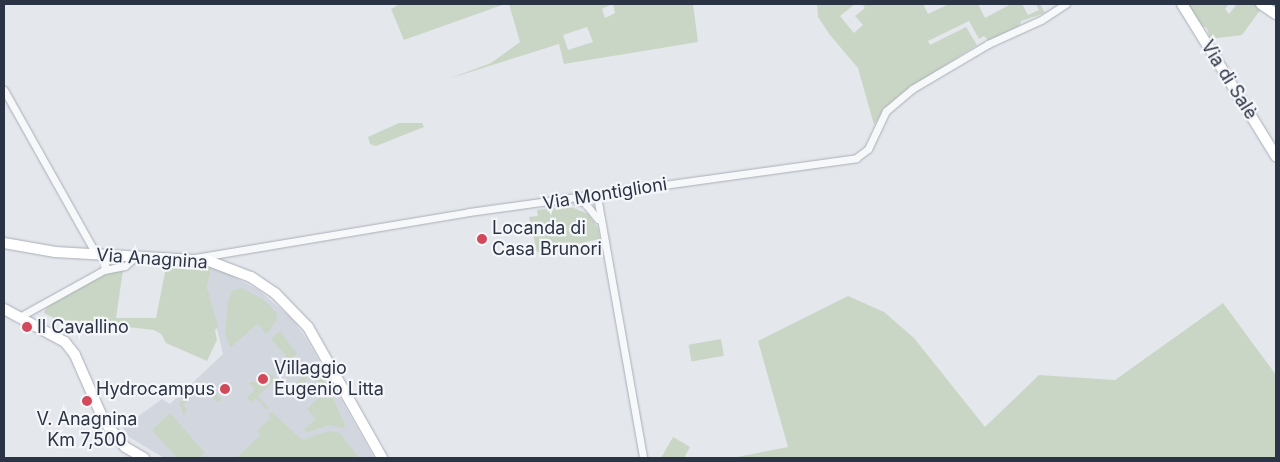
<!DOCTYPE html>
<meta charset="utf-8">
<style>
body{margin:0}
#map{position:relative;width:1280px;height:462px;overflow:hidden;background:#e4e7ec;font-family:Inter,sans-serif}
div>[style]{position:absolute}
.built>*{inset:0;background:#d2d6de}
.green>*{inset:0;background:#c9d6c5;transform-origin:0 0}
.roads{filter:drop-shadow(0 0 1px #a9aeb7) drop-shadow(0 0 1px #a9aeb7)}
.street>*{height:7px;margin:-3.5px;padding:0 3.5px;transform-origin:3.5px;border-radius:3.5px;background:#f7f8fa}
.secondary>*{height:10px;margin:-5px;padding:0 5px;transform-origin:5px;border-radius:5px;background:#fff}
.dots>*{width:14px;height:14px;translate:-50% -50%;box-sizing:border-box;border:2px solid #f4f6f9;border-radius:50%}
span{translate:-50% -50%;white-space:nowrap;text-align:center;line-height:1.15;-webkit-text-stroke:4.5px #f4f6f9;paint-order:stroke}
.street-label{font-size:18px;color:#2b3445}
.poi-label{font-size:18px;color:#2b3445}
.left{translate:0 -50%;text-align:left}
.right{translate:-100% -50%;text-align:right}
.frame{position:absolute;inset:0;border:5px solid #2b3445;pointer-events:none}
</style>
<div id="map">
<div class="built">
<i style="clip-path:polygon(212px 265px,260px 291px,293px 320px,307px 340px,374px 458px,164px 458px,129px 437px,120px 424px,133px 420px,162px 399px,170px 404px,223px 354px,207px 287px)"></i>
</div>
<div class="green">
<i style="clip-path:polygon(400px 4px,505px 4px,404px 40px,391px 9px)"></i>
<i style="clip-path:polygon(evenodd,509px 4px,612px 4px,602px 9px,605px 18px,615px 13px,613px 4px,693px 4px,698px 42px,564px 64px,559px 44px,448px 79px,491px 63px,520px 42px,509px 4px,587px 27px,593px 42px,568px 50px,563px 35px,587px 27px)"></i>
<i style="clip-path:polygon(817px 4px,855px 4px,840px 16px,854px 33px,863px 25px,855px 16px,865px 8px,862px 4px,923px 4px,928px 14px,949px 4px,978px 4px,985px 18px,1011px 4px,1022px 4px,1028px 15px,1039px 10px,1036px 4px,1040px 4px,1045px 13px,1021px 21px,1020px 25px,989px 41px,984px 36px,979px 39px,969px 21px,928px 41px,930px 45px,966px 27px,977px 45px,905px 91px,884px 109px,874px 125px,858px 68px,830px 35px,818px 17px)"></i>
<i style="clip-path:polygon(1188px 4px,1229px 4px,1225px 9px,1229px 14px,1237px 4px,1254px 4px,1261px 9px,1242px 35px,1210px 39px,1207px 28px,1202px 26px)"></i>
<i style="clip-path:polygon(399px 123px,422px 123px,424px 127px,376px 146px,370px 144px,368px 137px)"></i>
<i style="clip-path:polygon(569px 206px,588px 214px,598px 228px,600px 239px,537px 252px,529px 217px,538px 216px,537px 210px)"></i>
<i style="clip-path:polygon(167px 262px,212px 265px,207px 287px,218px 327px,215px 330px,217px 340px,207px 361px,166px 343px,161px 334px,154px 330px,56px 319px,44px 313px,46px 308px,96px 277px,123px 270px,116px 318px,156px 318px)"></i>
<i style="clip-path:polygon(242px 288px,264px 300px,277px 313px,277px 319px,267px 334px,257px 324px,230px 348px,225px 332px,228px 301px,233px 290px)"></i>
<i style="clip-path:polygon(848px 296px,884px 312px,914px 338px,985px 427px,1039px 375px,1115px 380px,1223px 303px,1276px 375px,1276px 458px,732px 458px,788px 447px,758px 341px)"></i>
<i style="clip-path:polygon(280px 331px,297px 354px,278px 374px,273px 369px,286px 356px,271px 339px)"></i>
<i style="left:721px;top:339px;width:17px;height:33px;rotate:80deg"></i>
<i style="clip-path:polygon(308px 367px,318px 369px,325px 381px,345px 425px,344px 428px,328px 425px,309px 432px,303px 430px,316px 419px,307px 409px,321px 396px,324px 399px,327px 396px,324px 391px,325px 385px,317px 382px,311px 373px,306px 378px,306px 385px,296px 395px,290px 389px,309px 370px)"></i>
<i style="clip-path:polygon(269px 372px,276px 379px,258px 396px,269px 408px,267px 410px,256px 398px,251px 402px,247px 397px,255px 390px,249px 382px,257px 382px)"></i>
<i style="clip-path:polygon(200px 382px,207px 383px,222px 399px,217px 402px,202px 387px,183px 405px,187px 409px,184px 416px,179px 403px)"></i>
<i style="clip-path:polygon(272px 412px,302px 440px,329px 431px,340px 433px,359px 458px,236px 458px,261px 435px,257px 431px,271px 418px,268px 415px)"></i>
<i style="clip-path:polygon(170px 413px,205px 453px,200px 458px,177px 458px,152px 430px)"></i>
<i style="clip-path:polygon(673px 437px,690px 447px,684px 458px,661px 458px)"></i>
</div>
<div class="roads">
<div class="street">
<i style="left:4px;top:90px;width:188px;rotate:60.7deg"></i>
<i style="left:96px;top:254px;width:12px;rotate:31deg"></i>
<i style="left:106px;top:260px;width:10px;rotate:101deg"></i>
<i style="left:597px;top:196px;width:266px;rotate:80deg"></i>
<i style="left:577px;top:201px;width:7px;rotate:8deg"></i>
<i style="left:584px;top:202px;width:22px;rotate:51deg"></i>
<i style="left:195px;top:258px;width:278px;rotate:-9.5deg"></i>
<i style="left:469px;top:212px;width:391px;rotate:-7.9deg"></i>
<i style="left:856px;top:158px;width:15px;rotate:-37deg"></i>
<i style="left:868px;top:149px;width:42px;rotate:-64.7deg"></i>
<i style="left:886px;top:111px;width:34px;rotate:-40deg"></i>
<i style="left:912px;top:89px;width:88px;rotate:-30.6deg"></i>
<i style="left:988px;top:44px;width:58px;rotate:-24.4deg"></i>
<i style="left:1041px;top:20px;width:30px;rotate:-33deg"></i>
<i style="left:21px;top:316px;width:95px;rotate:-29deg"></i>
<i style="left:104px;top:270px;width:21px;rotate:-11deg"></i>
<i style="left:125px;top:266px;width:12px;rotate:-42deg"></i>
</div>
<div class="secondary">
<i style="left:1182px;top:4px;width:179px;rotate:58.3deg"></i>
<i style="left:1261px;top:4px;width:18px;rotate:34deg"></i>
<i style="left:4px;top:243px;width:52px;rotate:10deg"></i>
<i style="left:55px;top:252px;width:154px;rotate:3.3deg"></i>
<i style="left:209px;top:261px;width:45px;rotate:20.9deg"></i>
<i style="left:251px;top:277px;width:29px;rotate:34deg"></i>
<i style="left:275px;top:293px;width:47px;rotate:45.9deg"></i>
<i style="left:308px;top:327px;width:150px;rotate:60.5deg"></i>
<i style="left:4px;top:309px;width:69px;rotate:28.4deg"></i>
<i style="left:65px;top:342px;width:16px;rotate:52deg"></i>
<i style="left:75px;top:355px;width:72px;rotate:66.3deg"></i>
<i style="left:104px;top:421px;width:33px;rotate:51deg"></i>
<i style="left:125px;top:447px;width:22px;rotate:30deg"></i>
</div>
</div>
<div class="dots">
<i style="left:482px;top:239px;background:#d1495b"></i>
<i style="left:27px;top:327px;background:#d1495b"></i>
<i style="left:263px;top:379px;background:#d1495b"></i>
<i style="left:225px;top:389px;background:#d1495b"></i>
<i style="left:87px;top:401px;background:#d1495b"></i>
</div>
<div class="street-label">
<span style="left:1229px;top:80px;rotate:58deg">Via di Salè</span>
<span style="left:605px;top:194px;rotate:-9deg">Via Montiglioni</span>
<span style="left:152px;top:259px;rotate:4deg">Via Anagnina</span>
</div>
<div class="poi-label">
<span class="left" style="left:492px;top:239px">Locanda di<br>Casa Brunori</span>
<span class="left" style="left:37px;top:327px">Il Cavallino</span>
<span class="left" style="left:274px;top:379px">Villaggio<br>Eugenio Litta</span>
<span class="right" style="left:215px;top:389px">Hydrocampus</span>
<span style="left:87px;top:430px">V. Anagnina<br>Km 7,500</span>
</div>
<div class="frame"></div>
</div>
